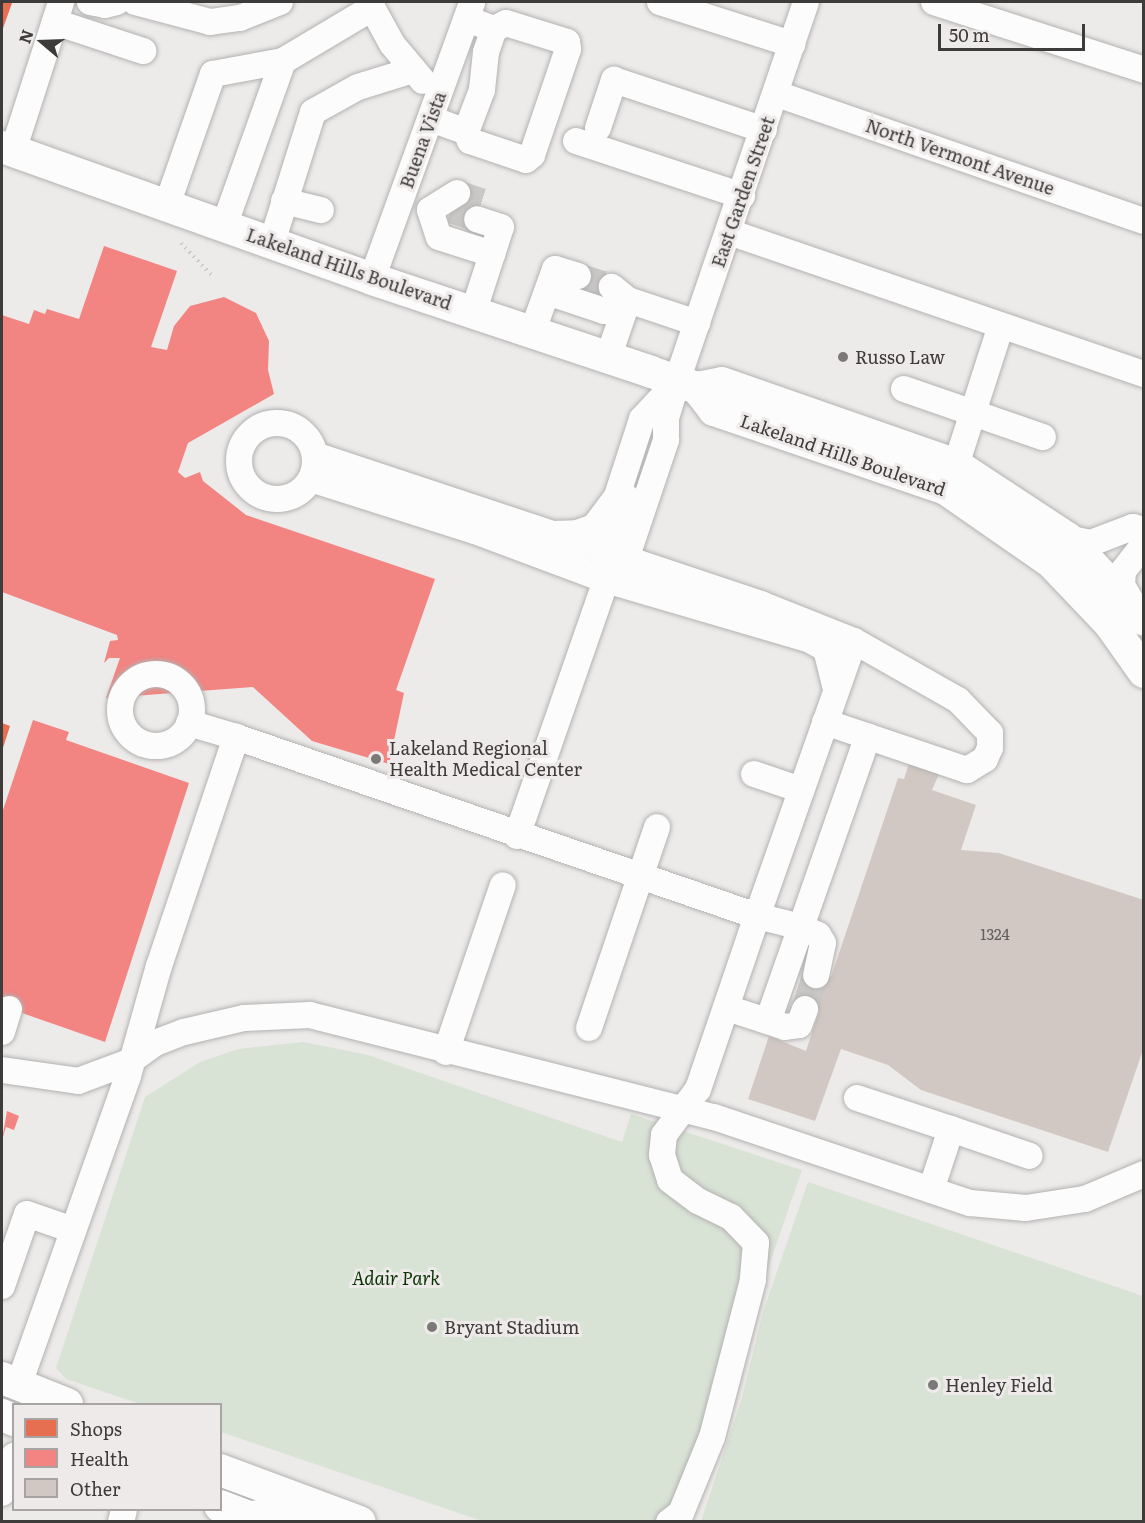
<!DOCTYPE html>
<style>
body{margin:0}
#map{position:relative;width:1145px;height:1523px;overflow:hidden;background:#edebea;font-family:Literata,serif}
div>[style]{position:absolute}
.green>*{inset:0;background:#d8e2d5}
.shops>*{inset:0;background:#e76f51}
.health>*{inset:0;background:#f28482}
.building>*{inset:0;background:#d1c8c3}
.minor-tunnel>*{height:26px;margin-top:-13px;transform-origin:0;background:repeating-linear-gradient(90deg,#cac8c7 0 26px,transparent 0 39px)}
.path>*{height:4px;margin-top:-2px;transform-origin:0;background:repeating-linear-gradient(90deg,#cccbcb 0 1.5px,transparent 0 6px)}
.roads{filter:drop-shadow(0 0 2px #b3b2b1) drop-shadow(0 0 2px #b3b2b1)}
.minor>*{height:26px;margin:-13px;padding:0 13px;transform-origin:13px;border-radius:13px;background:#fcfcfc}
.minor>.ring{margin:-13px;padding:0;box-sizing:content-box;background:none;border:26px solid #fcfcfc;border-radius:50%}
.major>*{height:32px;margin:-16px;padding:0 16px;transform-origin:16px;border-radius:16px;background:#fcfcfc}
.dots>*{width:16px;height:16px;translate:-50% -50%;box-sizing:border-box;border:3px solid #eeeae9;border-radius:50%}
span{translate:-50% -50%;white-space:nowrap;text-align:center;line-height:1.15;-webkit-text-stroke:6px #eeeae9;paint-order:stroke}
.number-label{font-size:15px;color:#635f5d}
.number-label span{-webkit-text-stroke-width:0}
.street-label{font-size:18px;color:#3e3c3b}
.poi-label{font-size:18px;color:#3e3c3b}
.left{translate:0 -50%;text-align:left}
.park-label{font-size:18px;color:#073402;font-style:italic}
.frame{position:absolute;inset:0;border:3px solid #3e3c3b;pointer-events:none}
.legend{position:absolute;left:12px;top:1403px;width:210px;height:108px;box-sizing:border-box;background:#eeeae9;border:2px solid #a8a4a3;margin:0;padding:8px 10px;list-style:none;font-size:18px;color:#3e3c3b}
.legend li{display:flex;align-items:center;gap:12px;height:30px}
.legend b{width:30px;border:2px solid #a8a4a3}
.north{position:absolute;left:12px;top:12px;width:60px;height:60px;-webkit-text-stroke:4px #eeeae9;paint-order:stroke;rotate:289deg;font-size:16px;font-weight:700;line-height:24px;text-align:center;color:#3e3c3b}
.north::after{content:'';display:block;margin:auto;width:21px;height:27px;background:#3e3c3b;clip-path:polygon(50% 0,100% 100%,50% 72%,0 100%)}
.scale{position:absolute;left:938px;top:24px;width:147px;height:27px;box-sizing:border-box;border:3px solid #3e3c3b;border-top:0;padding-left:8px;font-size:18px;line-height:21px;white-space:nowrap;color:#3e3c3b;-webkit-text-stroke:4px #eeeae9;paint-order:stroke}
</style>
<div id="map">
<div class="green">
<i style="clip-path:polygon(303px 1042px,368px 1055px,622px 1142px,631px 1114px,802px 1170px,754px 1309px,733px 1395px,690px 1521px,482px 1521px,221px 1432px,220px 1404px,140px 1404px,66px 1379px,56px 1368px,145px 1097px,200px 1062px,238px 1049px)"></i>
<i style="clip-path:polygon(808px 1182px,1143px 1296px,1143px 1521px,701px 1521px,742px 1398px,763px 1312px)"></i>
</div>
<div class="shops">
<i style="clip-path:polygon(2px 2px,12px 3px,2px 31px)"></i>
<i style="clip-path:polygon(2px 723px,10px 726px,2px 751px)"></i>
</div>
<div class="health">
<i style="clip-path:polygon(104px 246px,177px 271px,151px 347px,167px 350px,174px 326px,190px 306px,224px 297px,256px 313px,269px 341px,268px 370px,274px 394px,188px 443px,178px 472px,185px 478px,200px 472px,203px 481px,246px 515px,435px 579px,396px 690px,404px 693px,389px 764px,312px 741px,253px 687px,106px 698px,120px 658px,109px 658px,104px 663px,110px 641px,118px 640px,117px 635px,2px 592px,2px 315px,29px 324px,34px 310px,45px 314px,47px 309px,79px 319px)"></i>
<i style="clip-path:polygon(33px 720px,69px 732px,66px 740px,189px 783px,105px 1042px,2px 1006px,2px 813px)"></i>
<i style="clip-path:polygon(7px 1111px,19px 1116px,14px 1130px,6px 1127px,2px 1140px)"></i>
</div>
<div class="building">
<i style="clip-path:polygon(912px 754px,943px 765px,932px 790px,976px 805px,961px 850px,999px 853px,1144px 900px,1144px 1047px,1108px 1152px,921px 1090px,888px 1065px,841px 1049px,815px 1121px,748px 1099px,769px 1036px,806px 1051px,819px 1011px,793px 1002px,804px 968px,831px 977px,898px 778px,904px 779px)"></i>
</div>
<div class="minor-tunnel">
<i style="left:457px;top:193px;width:28px;rotate:19deg"></i>
<i style="left:451px;top:210px;width:28px;rotate:19deg"></i>
<i style="left:578px;top:276px;width:36px;rotate:18deg"></i>
<i style="left:805px;top:1009px;width:36px;rotate:-72deg"></i>
</div>
<div class="path">
<i style="left:181px;top:243px;width:47px;rotate:46.7deg"></i>
</div>
<div class="roads">
<div class="minor">
<i style="left:90px;top:2px;width:15px;rotate:11deg"></i>
<i style="left:105px;top:5px;width:12px;rotate:-14deg"></i>
<i style="left:135px;top:2px;width:78px;rotate:14.9deg"></i>
<i style="left:210px;top:22px;width:30px;rotate:-8deg"></i>
<i style="left:240px;top:18px;width:43px;rotate:-21.8deg"></i>
<i style="left:369px;top:2px;width:48px;rotate:61.3deg"></i>
<i style="left:392px;top:44px;width:48px;rotate:50deg"></i>
<i style="left:660px;top:2px;width:139px;rotate:17.7deg"></i>
<i style="left:934px;top:2px;width:221px;rotate:17.9deg"></i>
<i style="left:55px;top:22px;width:93px;rotate:18.2deg"></i>
<i style="left:777px;top:94px;width:388px;rotate:19.1deg"></i>
<i style="left:431px;top:119px;width:37px;rotate:20deg"></i>
<i style="left:466px;top:132px;width:10px;rotate:66deg"></i>
<i style="left:470px;top:141px;width:59px;rotate:18.7deg"></i>
<i style="left:526px;top:160px;width:8px;rotate:-40deg"></i>
<i style="left:532px;top:155px;width:112px;rotate:-71.2deg"></i>
<i style="left:568px;top:49px;width:7px;rotate:-98deg"></i>
<i style="left:567px;top:42px;width:64px;rotate:-162.7deg"></i>
<i style="left:506px;top:23px;width:13px;rotate:153deg"></i>
<i style="left:494px;top:29px;width:29px;rotate:-160deg"></i>
<i style="left:598px;top:128px;width:51px;rotate:-71.6deg"></i>
<i style="left:614px;top:80px;width:158px;rotate:18.4deg"></i>
<i style="left:466px;top:132px;width:45px;rotate:-69.1deg"></i>
<i style="left:482px;top:90px;width:38px;rotate:-84deg"></i>
<i style="left:486px;top:52px;width:24px;rotate:-71deg"></i>
<i style="left:576px;top:141px;width:175px;rotate:18.3deg"></i>
<i style="left:13px;top:151px;width:157px;rotate:-72.1deg"></i>
<i style="left:284px;top:201px;width:38px;rotate:14deg"></i>
<i style="left:167px;top:205px;width:139px;rotate:-70.7deg"></i>
<i style="left:213px;top:74px;width:71px;rotate:-10.5deg"></i>
<i style="left:430px;top:210px;width:28px;rotate:72deg"></i>
<i style="left:439px;top:237px;width:56px;rotate:17.8deg"></i>
<i style="left:430px;top:210px;width:32px;rotate:-32deg"></i>
<i style="left:224px;top:226px;width:175px;rotate:-70.3deg"></i>
<i style="left:283px;top:61px;width:104px;rotate:-30.8deg"></i>
<i style="left:729px;top:232px;width:439px;rotate:18.9deg"></i>
<i style="left:272px;top:242px;width:136px;rotate:-72.5deg"></i>
<i style="left:313px;top:112px;width:51px;rotate:-29.1deg"></i>
<i style="left:358px;top:87px;width:58px;rotate:-17.2deg"></i>
<i style="left:372px;top:279px;width:294px;rotate:-70.1deg"></i>
<i style="left:547px;top:292px;width:60px;rotate:18.4deg"></i>
<i style="left:604px;top:311px;width:26px;rotate:-25deg"></i>
<i style="left:628px;top:300px;width:21px;rotate:-141deg"></i>
<i style="left:473px;top:313px;width:90px;rotate:-72deg"></i>
<i style="left:501px;top:227px;width:25px;rotate:-162deg"></i>
<i style="left:532px;top:333px;width:68px;rotate:-70.2deg"></i>
<i style="left:555px;top:269px;width:24px;rotate:17deg"></i>
<i style="left:608px;top:358px;width:61px;rotate:-71deg"></i>
<i style="left:628px;top:300px;width:73px;rotate:18.4deg"></i>
<i style="left:904px;top:389px;width:147px;rotate:19.1deg"></i>
<i class="ring" style="left:239px;top:423px;width:50px;height:50px"></i>
<i style="left:315px;top:455px;width:250px;rotate:18.4deg"></i>
<i style="left:552px;top:534px;width:25px;rotate:-2deg"></i>
<i style="left:577px;top:533px;width:18px;rotate:-19deg"></i>
<i style="left:594px;top:527px;width:39px;rotate:-53deg"></i>
<i style="left:617px;top:496px;width:81px;rotate:-72deg"></i>
<i style="left:642px;top:419px;width:42px;rotate:-46.9deg"></i>
<i style="left:956px;top:465px;width:146px;rotate:-72.1deg"></i>
<i style="left:311px;top:479px;width:172px;rotate:17.6deg"></i>
<i style="left:475px;top:531px;width:140px;rotate:20.5deg"></i>
<i style="left:606px;top:580px;width:210px;rotate:16.3deg"></i>
<i style="left:808px;top:639px;width:21px;rotate:29deg"></i>
<i style="left:826px;top:649px;width:41px;rotate:76deg"></i>
<i style="left:552px;top:534px;width:220px;rotate:18.5deg"></i>
<i style="left:761px;top:604px;width:100px;rotate:21.7deg"></i>
<i style="left:854px;top:641px;width:292px;rotate:109.4deg"></i>
<i style="left:757px;top:916px;width:45px;rotate:14deg"></i>
<i style="left:801px;top:927px;width:202px;rotate:-70.7deg"></i>
<i style="left:1067px;top:538px;width:25px;rotate:12deg"></i>
<i style="left:1091px;top:543px;width:45px;rotate:-20.9deg"></i>
<i style="left:1133px;top:527px;width:11px;rotate:15deg"></i>
<i style="left:606px;top:580px;width:29px;rotate:-46deg"></i>
<i style="left:626px;top:559px;width:126px;rotate:-71.4deg"></i>
<i style="left:666px;top:440px;width:22px;rotate:-90deg"></i>
<i style="left:666px;top:418px;width:39px;rotate:-73deg"></i>
<i style="left:677px;top:381px;width:400px;rotate:-71.2deg"></i>
<i style="left:1134px;top:606px;width:24px;rotate:-120deg"></i>
<i style="left:1122px;top:585px;width:14px;rotate:-86deg"></i>
<i style="left:1123px;top:571px;width:34px;rotate:-52deg"></i>
<i class="ring" style="left:120px;top:674px;width:46px;height:46px"></i>
<i style="left:825px;top:722px;width:150px;rotate:18.7deg"></i>
<i style="left:967px;top:770px;width:21px;rotate:-31deg"></i>
<i style="left:985px;top:759px;width:12px;rotate:-66deg"></i>
<i style="left:990px;top:748px;width:15px;rotate:-90deg"></i>
<i style="left:990px;top:733px;width:46px;rotate:-134.1deg"></i>
<i style="left:958px;top:700px;width:120px;rotate:-150.4deg"></i>
<i style="left:189px;top:723px;width:49px;rotate:16.6deg"></i>
<i style="left:754px;top:774px;width:50px;rotate:18.8deg"></i>
<i style="left:517px;top:836px;width:271px;rotate:-70.8deg"></i>
<i style="left:606px;top:580px;width:27px;rotate:-90deg"></i>
<i style="left:606px;top:553px;width:59px;rotate:-69.1deg"></i>
<i style="left:727px;top:1008px;width:61px;rotate:18.1deg"></i>
<i style="left:785px;top:1027px;width:14px;rotate:-8deg"></i>
<i style="left:799px;top:1025px;width:17px;rotate:-69deg"></i>
<i style="left:768px;top:1021px;width:100px;rotate:-70.7deg"></i>
<i style="left:801px;top:927px;width:19px;rotate:25deg"></i>
<i style="left:818px;top:935px;width:9px;rotate:58deg"></i>
<i style="left:823px;top:943px;width:33px;rotate:102deg"></i>
<i style="left:589px;top:1028px;width:212px;rotate:-71.3deg"></i>
<i style="left:2px;top:1032px;width:24px;rotate:-73deg"></i>
<i style="left:446px;top:1052px;width:176px;rotate:-71.2deg"></i>
<i style="left:2px;top:1070px;width:77px;rotate:8.2deg"></i>
<i style="left:78px;top:1081px;width:54px;rotate:-20.4deg"></i>
<i style="left:129px;top:1062px;width:32px;rotate:-36deg"></i>
<i style="left:155px;top:1043px;width:31px;rotate:-21deg"></i>
<i style="left:184px;top:1032px;width:62px;rotate:-13.1deg"></i>
<i style="left:244px;top:1018px;width:66px;rotate:-2.6deg"></i>
<i style="left:310px;top:1015px;width:417px;rotate:14.2deg"></i>
<i style="left:714px;top:1117px;width:270px;rotate:18.6deg"></i>
<i style="left:970px;top:1203px;width:56px;rotate:5.1deg"></i>
<i style="left:1026px;top:1208px;width:60px;rotate:-8.7deg"></i>
<i style="left:1085px;top:1199px;width:64px;rotate:-23deg"></i>
<i style="left:857px;top:1098px;width:99px;rotate:18.3deg"></i>
<i style="left:931px;top:1190px;width:64px;rotate:-71.8deg"></i>
<i style="left:951px;top:1129px;width:83px;rotate:18.9deg"></i>
<i style="left:2px;top:1286px;width:76px;rotate:-70.9deg"></i>
<i style="left:27px;top:1214px;width:49px;rotate:19.2deg"></i>
<i style="left:19px;top:1384px;width:327px;rotate:-70.5deg"></i>
<i style="left:128px;top:1076px;width:114px;rotate:-74.3deg"></i>
<i style="left:159px;top:966px;width:242px;rotate:-71.4deg"></i>
<i style="left:236px;top:737px;width:551px;rotate:18.96deg"></i>
<i style="left:757px;top:916px;width:183px;rotate:108.8deg"></i>
<i style="left:698px;top:1089px;width:57px;rotate:126.5deg"></i>
<i style="left:664px;top:1135px;width:20px;rotate:96deg"></i>
<i style="left:662px;top:1155px;width:26px;rotate:72deg"></i>
<i style="left:670px;top:1180px;width:35px;rotate:37deg"></i>
<i style="left:698px;top:1201px;width:37px;rotate:26deg"></i>
<i style="left:731px;top:1217px;width:36px;rotate:46deg"></i>
<i style="left:756px;top:1243px;width:37px;rotate:95deg"></i>
<i style="left:753px;top:1280px;width:162px;rotate:104.6deg"></i>
<i style="left:712px;top:1437px;width:82px;rotate:112.2deg"></i>
<i style="left:681px;top:1513px;width:15px;rotate:143deg"></i>
<i style="left:2px;top:1493px;width:39px;rotate:-72deg"></i>
<i style="left:121px;top:1522px;width:12px;rotate:-76deg"></i>
</div>
<div class="major">
<i style="left:2px;top:147px;width:393px;rotate:19.6deg"></i>
<i style="left:372px;top:279px;width:294px;rotate:18.4deg"></i>
<i style="left:651px;top:372px;width:49px;rotate:19.2deg"></i>
<i style="left:697px;top:388px;width:25px;rotate:-11deg"></i>
<i style="left:722px;top:383px;width:248px;rotate:19.3deg"></i>
<i style="left:956px;top:465px;width:133px;rotate:33.3deg"></i>
<i style="left:1067px;top:538px;width:112px;rotate:46.8deg"></i>
<i style="left:697px;top:388px;width:28px;rotate:52deg"></i>
<i style="left:714px;top:410px;width:245px;rotate:18.8deg"></i>
<i style="left:946px;top:489px;width:128px;rotate:34.8deg"></i>
<i style="left:1051px;top:562px;width:86px;rotate:46.4deg"></i>
<i style="left:1110px;top:624px;width:59px;rotate:54.7deg"></i>
<i style="left:2px;top:1378px;width:70px;rotate:21.8deg"></i>
<i style="left:2px;top:1415px;width:13px;rotate:23deg"></i>
<i style="left:220px;top:1470px;width:149px;rotate:20.4deg"></i>
<i style="left:220px;top:1506px;width:45px;rotate:20.9deg"></i>
<i style="left:250px;top:1517px;width:65px;rotate:-5.3deg"></i>
</div>
</div>
<div class="dots">
<i style="left:843px;top:357px;background:#7b7978"></i>
<i style="left:376px;top:759px;background:#7b7978"></i>
<i style="left:432px;top:1327px;background:#7b7978"></i>
<i style="left:933px;top:1385px;background:#7b7978"></i>
</div>
<div class="number-label">
<span style="left:995px;top:934px">1324</span>
</div>
<div class="street-label">
<span style="left:423px;top:140px;rotate:-70deg">Buena Vista</span>
<span style="left:960px;top:157px;rotate:19deg">North Vermont Avenue</span>
<span style="left:743px;top:192px;rotate:-71deg">East Garden Street</span>
<span style="left:349px;top:269px;rotate:19deg">Lakeland Hills Boulevard</span>
<span style="left:843px;top:455px;rotate:19deg">Lakeland Hills Boulevard</span>
</div>
<div class="poi-label">
<span class="left" style="left:855px;top:357px">Russo Law</span>
<span class="left" style="left:389px;top:759px">Lakeland Regional<br>Health Medical Center</span>
<span class="left" style="left:444px;top:1327px">Bryant Stadium</span>
<span class="left" style="left:945px;top:1385px">Henley Field</span>
</div>
<div class="park-label">
<span style="left:396px;top:1278px">Adair Park</span>
</div>
<div class="frame"></div>
<ul class="legend">
<li><b style="height:16px;background:#e76f51"></b>Shops</li>
<li><b style="height:16px;background:#f28482"></b>Health</li>
<li><b style="height:16px;background:#d1c8c3"></b>Other</li>
</ul>
<div class="north">N</div>
<div class="scale">50 m</div>
</div>
